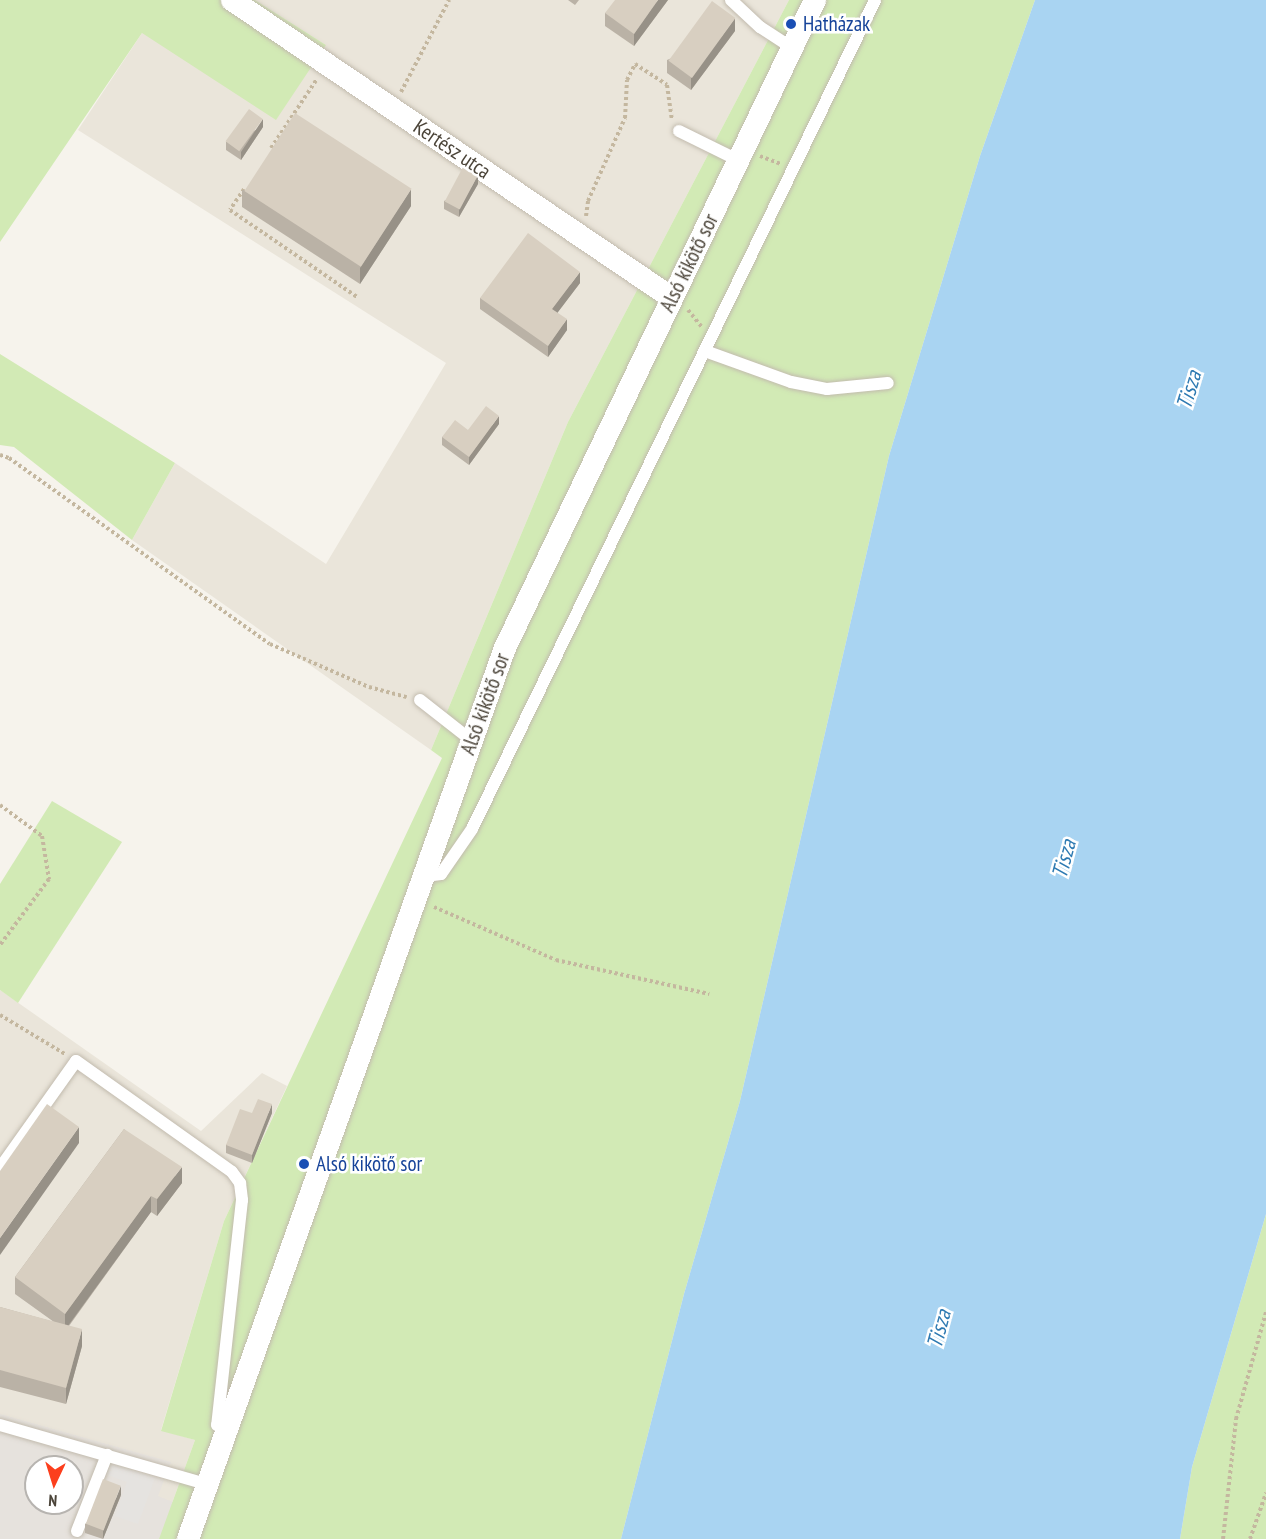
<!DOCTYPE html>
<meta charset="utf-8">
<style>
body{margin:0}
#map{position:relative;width:1266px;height:1539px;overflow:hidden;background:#f6f3ec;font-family:"PT Sans Narrow",sans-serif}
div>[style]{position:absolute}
.residential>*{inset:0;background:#eae5da}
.industrial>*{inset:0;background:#e6e2dd}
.green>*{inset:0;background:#d2eab5}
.parking>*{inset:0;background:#e5e3e0}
.water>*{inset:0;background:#a9d4f2}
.path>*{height:4px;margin-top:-2px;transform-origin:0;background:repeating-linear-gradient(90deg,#c4b79f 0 3px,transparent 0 6px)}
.roads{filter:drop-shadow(0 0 2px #c2bbae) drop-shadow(0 0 2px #c2bbae)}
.lane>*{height:12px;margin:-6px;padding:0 6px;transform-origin:6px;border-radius:6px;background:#fff}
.street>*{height:22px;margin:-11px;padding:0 11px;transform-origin:11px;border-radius:11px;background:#fff}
.wall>*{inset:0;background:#bab2a6}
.shaded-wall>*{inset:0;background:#979187}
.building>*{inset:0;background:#d8cfc1;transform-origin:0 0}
.dots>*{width:16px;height:16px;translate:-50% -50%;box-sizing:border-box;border:3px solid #fff;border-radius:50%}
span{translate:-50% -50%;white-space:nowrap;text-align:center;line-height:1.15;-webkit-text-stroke:5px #fff;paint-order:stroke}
.transit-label{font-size:21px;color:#164399}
.left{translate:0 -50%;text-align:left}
.street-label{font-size:21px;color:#4b4439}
.water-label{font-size:22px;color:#2e7ab2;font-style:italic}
.north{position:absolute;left:24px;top:1455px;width:60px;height:60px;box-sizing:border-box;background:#fff;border:2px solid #b7b4b0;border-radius:50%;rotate:184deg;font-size:16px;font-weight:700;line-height:24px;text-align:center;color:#4b4439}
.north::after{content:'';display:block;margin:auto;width:21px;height:27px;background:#fc3f1d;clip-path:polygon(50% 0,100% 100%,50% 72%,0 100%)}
</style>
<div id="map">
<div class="residential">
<i style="clip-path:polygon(255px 0,789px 0,568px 422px,431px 750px,132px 540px,175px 463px,326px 564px,446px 363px,78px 130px,142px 33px,326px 45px)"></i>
<i style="clip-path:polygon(evenodd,0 990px,201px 1131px,262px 1073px,287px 1086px,224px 1221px,161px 1430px,195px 1440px,159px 1539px,0 1539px,0 990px,36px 1467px,72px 1467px,72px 1503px,36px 1503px,36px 1467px)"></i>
</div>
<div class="industrial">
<i style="clip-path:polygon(evenodd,0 1414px,171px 1462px,158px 1496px,178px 1504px,164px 1539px,0 1539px,0 1414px,36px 1467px,72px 1467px,72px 1503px,36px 1503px,36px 1467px)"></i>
</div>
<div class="green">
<i style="clip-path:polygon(0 0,255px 0,326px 45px,276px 120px,142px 33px,0 242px)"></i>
<i style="clip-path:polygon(789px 0,1035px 0,980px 156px,889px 456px,740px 1101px,684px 1294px,621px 1539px,159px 1539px,195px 1440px,161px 1431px,224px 1221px,442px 758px,431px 750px,568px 422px)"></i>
<i style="clip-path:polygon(0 354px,175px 463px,132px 540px,14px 447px,0 445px)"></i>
<i style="clip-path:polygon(52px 801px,122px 842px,18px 1003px,0 990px,0 884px)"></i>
<i style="clip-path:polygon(1266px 1214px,1266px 1539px,1180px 1539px,1192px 1467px)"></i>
</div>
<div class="parking">
<i style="clip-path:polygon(100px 1458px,155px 1478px,138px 1524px,115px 1516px,127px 1482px,96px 1471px)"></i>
</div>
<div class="water">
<i style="clip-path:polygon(1035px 0,1266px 0,1266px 1214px,1192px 1467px,1180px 1539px,621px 1539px,684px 1294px,740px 1101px,889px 456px,980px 156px)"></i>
</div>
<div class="path">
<i style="left:401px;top:92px;width:104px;rotate:-62.4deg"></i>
<i style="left:271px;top:148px;width:83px;rotate:-56.3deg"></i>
<i style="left:760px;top:156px;width:22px;rotate:21deg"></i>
<i style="left:244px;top:189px;width:25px;rotate:124deg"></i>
<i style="left:230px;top:210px;width:154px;rotate:34.4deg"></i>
<i style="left:586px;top:216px;width:15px;rotate:-82deg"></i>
<i style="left:588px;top:201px;width:91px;rotate:-66deg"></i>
<i style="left:625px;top:118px;width:38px;rotate:-87deg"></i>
<i style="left:627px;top:80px;width:18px;rotate:-63deg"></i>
<i style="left:635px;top:64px;width:38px;rotate:33deg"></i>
<i style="left:667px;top:85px;width:35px;rotate:82deg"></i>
<i style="left:688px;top:310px;width:22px;rotate:51deg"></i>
<i style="left:0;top:455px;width:9px;rotate:18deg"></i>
<i style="left:9px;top:458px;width:320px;rotate:35.5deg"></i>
<i style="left:270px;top:644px;width:108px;rotate:23.5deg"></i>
<i style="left:369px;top:687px;width:39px;rotate:15deg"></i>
<i style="left:0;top:805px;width:52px;rotate:36.4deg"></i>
<i style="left:42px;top:836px;width:44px;rotate:80.8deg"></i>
<i style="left:49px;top:879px;width:82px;rotate:126.6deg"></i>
<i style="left:434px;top:907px;width:133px;rotate:23.5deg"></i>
<i style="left:556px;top:960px;width:157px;rotate:12.5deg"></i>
<i style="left:0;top:1015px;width:76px;rotate:31deg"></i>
<i style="left:1223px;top:1539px;width:121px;rotate:-83.8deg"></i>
<i style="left:1236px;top:1419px;width:111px;rotate:-74.3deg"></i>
<i style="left:1250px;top:1539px;width:49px;rotate:-70.8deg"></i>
</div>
<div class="roads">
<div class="lane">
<i style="left:731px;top:0;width:40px;rotate:43deg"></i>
<i style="left:760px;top:27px;width:38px;rotate:33deg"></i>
<i style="left:679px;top:131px;width:66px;rotate:26.2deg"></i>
<i style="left:705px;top:351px;width:91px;rotate:19.8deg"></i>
<i style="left:791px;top:382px;width:37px;rotate:11deg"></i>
<i style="left:827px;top:389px;width:61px;rotate:-5.6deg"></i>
<i style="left:420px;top:700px;width:65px;rotate:38.1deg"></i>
<i style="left:425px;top:876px;width:16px;rotate:-7deg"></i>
<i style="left:441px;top:874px;width:55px;rotate:-55.4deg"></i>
<i style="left:472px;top:829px;width:922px;rotate:-64.07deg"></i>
<i style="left:0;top:1168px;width:131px;rotate:-54.6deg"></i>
<i style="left:76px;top:1061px;width:191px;rotate:35.4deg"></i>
<i style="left:232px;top:1172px;width:14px;rotate:54deg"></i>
<i style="left:240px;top:1183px;width:17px;rotate:83deg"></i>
<i style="left:242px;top:1200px;width:226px;rotate:96.3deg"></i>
<i style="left:217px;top:1425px;width:12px;rotate:24deg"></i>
<i style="left:0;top:1425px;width:217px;rotate:16deg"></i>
<i style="left:77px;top:1531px;width:82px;rotate:-68.5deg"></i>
</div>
<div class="street">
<i style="left:232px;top:0;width:531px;rotate:34.11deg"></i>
<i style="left:188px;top:1539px;width:946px;rotate:-70.42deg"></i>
<i style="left:505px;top:648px;width:718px;rotate:-64.43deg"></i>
</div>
</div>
<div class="wall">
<i style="clip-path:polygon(568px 0,579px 0,575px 5px)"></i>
<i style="clip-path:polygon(668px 0,634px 46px,605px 26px,605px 13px)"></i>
<i style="clip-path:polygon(735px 31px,691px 90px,667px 73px,667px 60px)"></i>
<i style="clip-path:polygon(263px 127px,241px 160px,226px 150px,226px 142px)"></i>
<i style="clip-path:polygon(478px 184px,459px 217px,444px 209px,444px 201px)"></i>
<i style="clip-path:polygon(242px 190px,411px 206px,360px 284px,242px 207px)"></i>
<i style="clip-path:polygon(580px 283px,557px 313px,567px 330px,548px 357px,480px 309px,480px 298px)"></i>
<i style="clip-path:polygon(499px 424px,469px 465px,442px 445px,442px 437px,468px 430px)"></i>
<i style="clip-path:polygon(252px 1113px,272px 1113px,252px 1163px,226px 1153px,226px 1145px)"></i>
<i style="clip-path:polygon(124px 1129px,182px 1183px,157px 1216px,151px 1212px,69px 1326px,82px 1346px,66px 1404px,0 1387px,0 1307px,54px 1322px,15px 1294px,15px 1277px)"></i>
<i style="clip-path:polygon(121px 1495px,103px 1539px,85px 1533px,85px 1524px)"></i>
</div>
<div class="shaded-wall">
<i style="clip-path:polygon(658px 0,668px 0,634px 46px,634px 34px)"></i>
<i style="clip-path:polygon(735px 18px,735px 31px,691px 90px,691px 78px)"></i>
<i style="clip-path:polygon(263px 119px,263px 127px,241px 160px,241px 152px)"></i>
<i style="clip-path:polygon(478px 175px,478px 184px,459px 217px,459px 209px)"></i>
<i style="clip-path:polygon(411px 189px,411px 206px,360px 284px,360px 268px)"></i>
<i style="clip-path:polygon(580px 272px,580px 283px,552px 320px,552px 309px)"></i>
<i style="clip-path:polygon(567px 319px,567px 330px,548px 357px,548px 346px)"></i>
<i style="clip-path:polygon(499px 416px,499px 424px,469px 465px,469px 457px)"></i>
<i style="clip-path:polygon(272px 1104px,272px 1113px,252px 1163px,252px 1155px)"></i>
<i style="clip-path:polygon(79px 1127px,79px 1143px,0 1255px,0 1238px)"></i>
<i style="clip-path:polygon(182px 1167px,182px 1183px,157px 1216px,157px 1199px)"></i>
<i style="clip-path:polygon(151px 1196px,151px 1212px,65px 1330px,65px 1314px)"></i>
<i style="clip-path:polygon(82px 1329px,82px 1346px,66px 1404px,66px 1388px)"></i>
<i style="clip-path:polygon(121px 1486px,121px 1495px,103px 1539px,103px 1531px)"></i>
</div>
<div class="building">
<i style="clip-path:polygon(615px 0,658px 0,634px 34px,605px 13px)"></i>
<i style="left:712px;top:1px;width:29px;height:74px;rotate:36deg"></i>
<i style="left:249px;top:109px;width:17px;height:40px;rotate:36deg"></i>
<i style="left:295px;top:113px;width:139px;height:93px;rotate:33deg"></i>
<i style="left:463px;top:167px;width:17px;height:39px;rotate:28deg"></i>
<i style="clip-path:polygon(528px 233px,580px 272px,552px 309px,567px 319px,548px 346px,480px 298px)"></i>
<i style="clip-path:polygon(486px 406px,499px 416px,469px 457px,442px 437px,455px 420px,468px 430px)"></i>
<i style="clip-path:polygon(258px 1099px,272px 1104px,252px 1155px,226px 1145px,240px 1109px,252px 1113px)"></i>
<i style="clip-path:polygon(47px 1104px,79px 1127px,0 1238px,0 1171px)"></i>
<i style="clip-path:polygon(124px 1129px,182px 1167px,157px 1199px,151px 1196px,65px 1314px,15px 1277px)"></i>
<i style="clip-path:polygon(0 1307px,82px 1329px,66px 1388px,0 1370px)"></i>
<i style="left:103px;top:1479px;width:19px;height:48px;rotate:21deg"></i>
</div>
<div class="dots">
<i style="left:791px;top:24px;background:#1a4fb4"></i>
<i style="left:304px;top:1164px;background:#1a4fb4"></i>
</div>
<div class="transit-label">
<span class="left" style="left:803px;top:24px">Hatházak</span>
<span class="left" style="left:316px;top:1164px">Alsó kikötő sor</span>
</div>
<div class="street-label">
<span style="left:452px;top:149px;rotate:34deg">Kertész utca</span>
<span style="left:689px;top:263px;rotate:-64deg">Alsó kikötő sor</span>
<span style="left:485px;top:704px;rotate:-70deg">Alsó kikötő sor</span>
</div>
<div class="water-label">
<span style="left:1189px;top:390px;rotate:-73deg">Tisza</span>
<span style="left:1064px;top:859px;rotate:-75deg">Tisza</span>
<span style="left:939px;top:1329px;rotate:-75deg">Tisza</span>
</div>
<div class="north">N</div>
</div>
